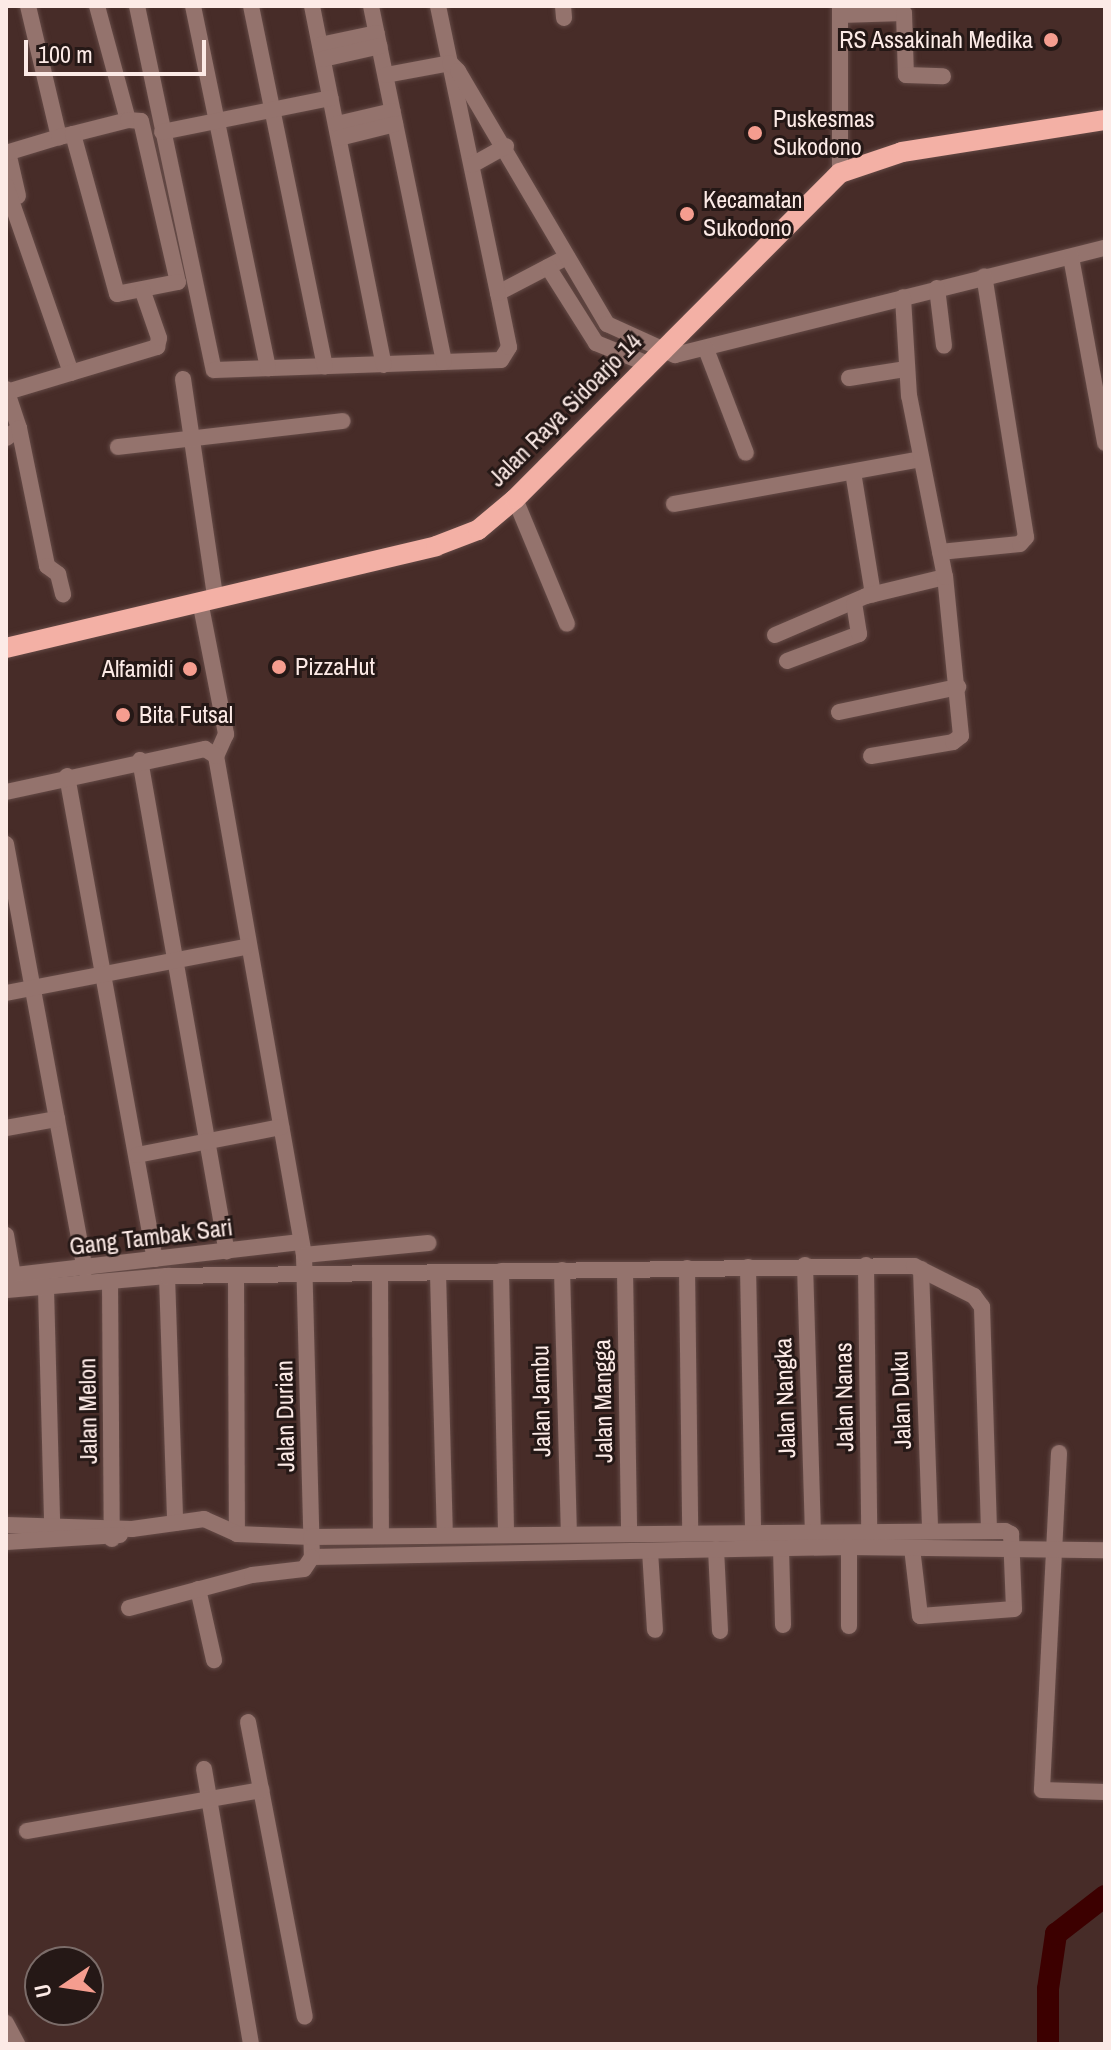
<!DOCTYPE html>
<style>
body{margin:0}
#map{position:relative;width:1111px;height:2050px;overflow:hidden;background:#472c28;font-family:"Archivo Narrow",sans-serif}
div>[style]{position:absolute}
.river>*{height:22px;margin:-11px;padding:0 11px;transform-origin:11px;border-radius:11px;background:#3c0000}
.roads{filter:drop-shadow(0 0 2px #644a46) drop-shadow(0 0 2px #644a46)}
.minor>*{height:16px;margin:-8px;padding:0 8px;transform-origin:8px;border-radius:8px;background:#94736d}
.major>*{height:20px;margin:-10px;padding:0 10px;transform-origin:10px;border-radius:10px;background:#f3b0a5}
.dots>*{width:22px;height:22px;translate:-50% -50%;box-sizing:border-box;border:4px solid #251816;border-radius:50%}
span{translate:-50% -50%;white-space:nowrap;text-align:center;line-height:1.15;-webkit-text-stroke:6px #251816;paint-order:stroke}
.poi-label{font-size:24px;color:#fceae6}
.right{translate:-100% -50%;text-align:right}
.left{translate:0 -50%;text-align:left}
.street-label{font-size:24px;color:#fceae6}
.frame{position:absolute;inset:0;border:8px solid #fceae6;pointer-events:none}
.north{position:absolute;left:24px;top:1946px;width:80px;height:80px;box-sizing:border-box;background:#251816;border:2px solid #7b6c69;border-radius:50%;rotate:257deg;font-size:22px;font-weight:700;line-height:32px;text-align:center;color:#fceae6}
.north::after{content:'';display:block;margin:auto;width:28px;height:36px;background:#f59d8f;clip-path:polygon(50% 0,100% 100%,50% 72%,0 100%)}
.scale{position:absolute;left:24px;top:40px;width:182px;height:36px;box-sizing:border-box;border:4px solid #fceae6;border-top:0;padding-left:10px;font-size:24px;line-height:28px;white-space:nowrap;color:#fceae6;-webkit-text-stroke:6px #251816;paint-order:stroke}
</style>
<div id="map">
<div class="river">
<i style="left:1048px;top:2044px;width:55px;rotate:-90deg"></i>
<i style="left:1048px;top:1989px;width:56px;rotate:-81.7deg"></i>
<i style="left:1056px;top:1934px;width:62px;rotate:-37.8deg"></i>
</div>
<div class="roads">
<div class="minor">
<i style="left:28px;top:6px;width:135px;rotate:76.7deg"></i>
<i style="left:97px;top:6px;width:118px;rotate:74.8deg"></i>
<i style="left:137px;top:6px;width:372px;rotate:78.1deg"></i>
<i style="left:214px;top:370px;width:287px;rotate:-2deg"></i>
<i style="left:501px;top:360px;width:15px;rotate:-58deg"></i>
<i style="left:509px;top:347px;width:55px;rotate:-101.5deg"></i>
<i style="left:498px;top:293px;width:78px;rotate:-27.6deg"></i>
<i style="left:193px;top:6px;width:370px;rotate:78.3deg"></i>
<i style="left:251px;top:6px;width:368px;rotate:78.4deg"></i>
<i style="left:312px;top:6px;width:366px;rotate:78.7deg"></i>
<i style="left:371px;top:6px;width:363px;rotate:78.4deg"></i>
<i style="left:438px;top:6px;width:293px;rotate:78.2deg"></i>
<i style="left:563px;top:6px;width:12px;rotate:85deg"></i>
<i style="left:840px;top:15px;width:64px;rotate:-1.8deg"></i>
<i style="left:904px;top:13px;width:62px;rotate:88.2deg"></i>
<i style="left:906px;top:75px;width:37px;rotate:2deg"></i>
<i style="left:320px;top:45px;width:58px;rotate:-11.9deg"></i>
<i style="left:323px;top:59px;width:58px;rotate:-12.8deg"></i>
<i style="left:386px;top:75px;width:65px;rotate:-10.6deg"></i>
<i style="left:450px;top:63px;width:11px;rotate:45deg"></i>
<i style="left:458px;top:71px;width:294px;rotate:59.5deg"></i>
<i style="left:607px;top:324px;width:75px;rotate:24.5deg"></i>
<i style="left:675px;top:355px;width:443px;rotate:-14deg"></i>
<i style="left:337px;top:124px;width:57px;rotate:-13.1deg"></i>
<i style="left:162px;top:132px;width:172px;rotate:-11.4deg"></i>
<i style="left:339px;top:138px;width:58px;rotate:-14deg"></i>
<i style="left:8px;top:152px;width:45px;rotate:77.2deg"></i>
<i style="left:6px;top:153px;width:55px;rotate:-16.8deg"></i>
<i style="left:59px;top:137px;width:14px;rotate:-12deg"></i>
<i style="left:73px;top:134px;width:57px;rotate:-14.3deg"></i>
<i style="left:128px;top:120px;width:13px;rotate:4deg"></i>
<i style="left:141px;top:121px;width:165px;rotate:77.1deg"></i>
<i style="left:178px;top:282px;width:62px;rotate:168.9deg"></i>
<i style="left:117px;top:294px;width:166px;rotate:-105.4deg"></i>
<i style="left:472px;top:165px;width:39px;rotate:-29deg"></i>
<i style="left:840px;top:173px;width:167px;rotate:-90deg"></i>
<i style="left:6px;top:186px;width:198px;rotate:70.8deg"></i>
<i style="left:1071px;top:257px;width:189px;rotate:79.6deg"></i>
<i style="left:548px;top:267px;width:90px;rotate:57.7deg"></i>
<i style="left:596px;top:343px;width:56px;rotate:22deg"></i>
<i style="left:937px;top:288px;width:58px;rotate:83.1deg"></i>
<i style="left:706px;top:349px;width:111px;rotate:69deg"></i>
<i style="left:849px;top:378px;width:58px;rotate:-9deg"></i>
<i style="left:183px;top:379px;width:220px;rotate:81.6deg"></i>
<i style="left:6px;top:389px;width:41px;rotate:71.6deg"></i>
<i style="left:19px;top:428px;width:16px;rotate:142deg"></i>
<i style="left:7px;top:392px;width:157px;rotate:-16.7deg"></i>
<i style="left:157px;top:347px;width:9px;rotate:-77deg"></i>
<i style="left:159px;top:338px;width:49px;rotate:-109.2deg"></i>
<i style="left:19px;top:428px;width:141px;rotate:78.5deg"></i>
<i style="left:47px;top:566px;width:14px;rotate:36deg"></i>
<i style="left:58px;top:574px;width:21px;rotate:76deg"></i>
<i style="left:118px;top:447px;width:226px;rotate:-6.6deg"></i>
<i style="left:853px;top:472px;width:124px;rotate:80.7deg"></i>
<i style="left:515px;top:499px;width:135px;rotate:67.4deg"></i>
<i style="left:674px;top:504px;width:251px;rotate:-10.3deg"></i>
<i style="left:940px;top:552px;width:80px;rotate:-5.7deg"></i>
<i style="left:1020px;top:544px;width:9px;rotate:-49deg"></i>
<i style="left:1026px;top:537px;width:264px;rotate:-99.1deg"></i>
<i style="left:200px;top:601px;width:136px;rotate:78.9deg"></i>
<i style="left:226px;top:734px;width:24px;rotate:114deg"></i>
<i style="left:216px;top:756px;width:507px;rotate:80deg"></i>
<i style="left:304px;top:1255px;width:302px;rotate:88.5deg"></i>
<i style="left:775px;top:635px;width:99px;rotate:-23.2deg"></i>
<i style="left:866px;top:596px;width:81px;rotate:-13.5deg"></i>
<i style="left:787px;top:661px;width:77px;rotate:-20.6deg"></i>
<i style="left:859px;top:634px;width:31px;rotate:-99deg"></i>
<i style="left:839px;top:712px;width:122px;rotate:-11.9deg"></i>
<i style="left:871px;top:756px;width:83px;rotate:-9.7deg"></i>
<i style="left:953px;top:742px;width:10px;rotate:-37deg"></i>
<i style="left:961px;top:736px;width:160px;rotate:-95.7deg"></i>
<i style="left:945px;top:577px;width:185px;rotate:-101.2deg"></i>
<i style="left:909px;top:396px;width:99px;rotate:-93.5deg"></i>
<i style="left:140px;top:760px;width:499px;rotate:80deg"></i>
<i style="left:67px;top:776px;width:491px;rotate:79.7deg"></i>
<i style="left:6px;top:792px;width:204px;rotate:-12.2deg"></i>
<i style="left:205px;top:749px;width:13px;rotate:32deg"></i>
<i style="left:6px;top:844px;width:433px;rotate:79.5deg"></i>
<i style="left:6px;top:993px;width:244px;rotate:-10.9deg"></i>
<i style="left:6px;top:1128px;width:52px;rotate:-10deg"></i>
<i style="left:137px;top:1155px;width:147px;rotate:-11deg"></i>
<i style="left:6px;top:1235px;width:41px;rotate:80.1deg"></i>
<i style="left:304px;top:1255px;width:125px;rotate:-5.5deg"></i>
<i style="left:805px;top:1265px;width:265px;rotate:88.3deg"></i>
<i style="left:866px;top:1265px;width:264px;rotate:89.3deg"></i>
<i style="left:748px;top:1267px;width:264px;rotate:88.9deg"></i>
<i style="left:687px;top:1268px;width:262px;rotate:89.3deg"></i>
<i style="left:921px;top:1269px;width:260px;rotate:88deg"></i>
<i style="left:562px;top:1270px;width:262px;rotate:88.5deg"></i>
<i style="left:625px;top:1270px;width:261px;rotate:89.1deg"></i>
<i style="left:501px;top:1271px;width:261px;rotate:88.9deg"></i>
<i style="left:438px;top:1273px;width:261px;rotate:88.5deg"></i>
<i style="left:380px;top:1274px;width:261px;rotate:89.8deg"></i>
<i style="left:236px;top:1275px;width:259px;rotate:89.8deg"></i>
<i style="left:6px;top:1276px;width:297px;rotate:-6.6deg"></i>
<i style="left:167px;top:1276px;width:247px;rotate:88.1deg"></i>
<i style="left:110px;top:1282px;width:257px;rotate:89.6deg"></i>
<i style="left:46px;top:1289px;width:236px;rotate:88.5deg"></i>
<i style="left:6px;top:1290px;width:162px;rotate:-5deg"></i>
<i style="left:167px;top:1276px;width:747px;rotate:-0.77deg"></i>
<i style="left:914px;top:1266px;width:67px;rotate:26.6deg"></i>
<i style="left:974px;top:1296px;width:14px;rotate:54deg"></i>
<i style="left:982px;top:1307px;width:222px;rotate:88.2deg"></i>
<i style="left:1059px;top:1453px;width:337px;rotate:92.9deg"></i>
<i style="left:1042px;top:1790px;width:63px;rotate:1.8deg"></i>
<i style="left:6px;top:1525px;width:126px;rotate:1.8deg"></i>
<i style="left:132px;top:1529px;width:73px;rotate:-7.9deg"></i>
<i style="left:204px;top:1519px;width:36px;rotate:24deg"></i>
<i style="left:237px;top:1534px;width:74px;rotate:2.3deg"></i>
<i style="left:311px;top:1537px;width:694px;rotate:-0.5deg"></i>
<i style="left:1005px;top:1531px;width:7px;rotate:27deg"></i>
<i style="left:1011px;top:1534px;width:75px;rotate:87.7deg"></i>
<i style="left:1014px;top:1609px;width:94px;rotate:175.7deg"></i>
<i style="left:920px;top:1616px;width:68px;rotate:-96.7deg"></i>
<i style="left:6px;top:1542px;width:114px;rotate:-3.5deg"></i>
<i style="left:781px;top:1548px;width:77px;rotate:88.5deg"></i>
<i style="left:716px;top:1549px;width:82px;rotate:87.2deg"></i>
<i style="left:650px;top:1551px;width:79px;rotate:86.4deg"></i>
<i style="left:312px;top:1557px;width:537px;rotate:-1.07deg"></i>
<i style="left:849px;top:1547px;width:256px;rotate:0.7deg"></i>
<i style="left:198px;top:1589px;width:73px;rotate:77.3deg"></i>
<i style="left:129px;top:1608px;width:127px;rotate:-15deg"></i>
<i style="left:252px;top:1575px;width:52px;rotate:-6.6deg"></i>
<i style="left:304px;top:1569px;width:14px;rotate:-56deg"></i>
<i style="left:849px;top:1626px;width:79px;rotate:-90deg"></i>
<i style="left:248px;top:1722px;width:300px;rotate:79.1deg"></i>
<i style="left:204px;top:1769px;width:279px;rotate:80.3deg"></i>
<i style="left:27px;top:1831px;width:238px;rotate:-9.9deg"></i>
<i style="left:6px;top:2023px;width:24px;rotate:62deg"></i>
</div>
<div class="major">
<i style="left:6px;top:648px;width:442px;rotate:-13.3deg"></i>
<i style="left:436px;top:546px;width:45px;rotate:-20.9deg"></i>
<i style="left:478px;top:530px;width:48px;rotate:-40deg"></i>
<i style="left:515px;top:499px;width:460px;rotate:-45.1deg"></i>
<i style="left:840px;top:173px;width:65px;rotate:-18.7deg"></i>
<i style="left:902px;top:152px;width:206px;rotate:-9deg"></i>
</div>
</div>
<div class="dots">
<i style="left:1051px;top:40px;background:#f59d8f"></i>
<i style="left:755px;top:133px;background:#f59d8f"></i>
<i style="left:687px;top:214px;background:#f59d8f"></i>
<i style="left:279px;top:667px;background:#f59d8f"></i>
<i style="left:190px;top:669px;background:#f59d8f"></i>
<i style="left:123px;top:715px;background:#f59d8f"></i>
</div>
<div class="poi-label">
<span class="right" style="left:1033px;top:40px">RS Assakinah Medika</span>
<span class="left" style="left:773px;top:133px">Puskesmas<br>Sukodono</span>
<span class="left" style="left:703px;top:214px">Kecamatan<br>Sukodono</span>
<span class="left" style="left:295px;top:667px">PizzaHut</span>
<span class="right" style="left:174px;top:669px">Alfamidi</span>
<span class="left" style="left:139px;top:715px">Bita Futsal</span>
</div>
<div class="street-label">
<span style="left:565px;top:410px;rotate:-45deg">Jalan Raya Sidoarjo 14</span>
<span style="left:151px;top:1237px;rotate:-7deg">Gang Tambak Sari</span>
<span style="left:844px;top:1397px;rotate:-91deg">Jalan Nanas</span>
<span style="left:785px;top:1398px;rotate:-92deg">Jalan Nangka</span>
<span style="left:901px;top:1400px;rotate:-92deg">Jalan Duku</span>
<span style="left:541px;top:1401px;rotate:-91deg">Jalan Jambu</span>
<span style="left:603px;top:1401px;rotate:-91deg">Jalan Mangga</span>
<span style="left:88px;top:1411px;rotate:-91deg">Jalan Melon</span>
<span style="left:285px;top:1416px;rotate:-91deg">Jalan Durian</span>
</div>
<div class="frame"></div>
<div class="north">U</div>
<div class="scale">100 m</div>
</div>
